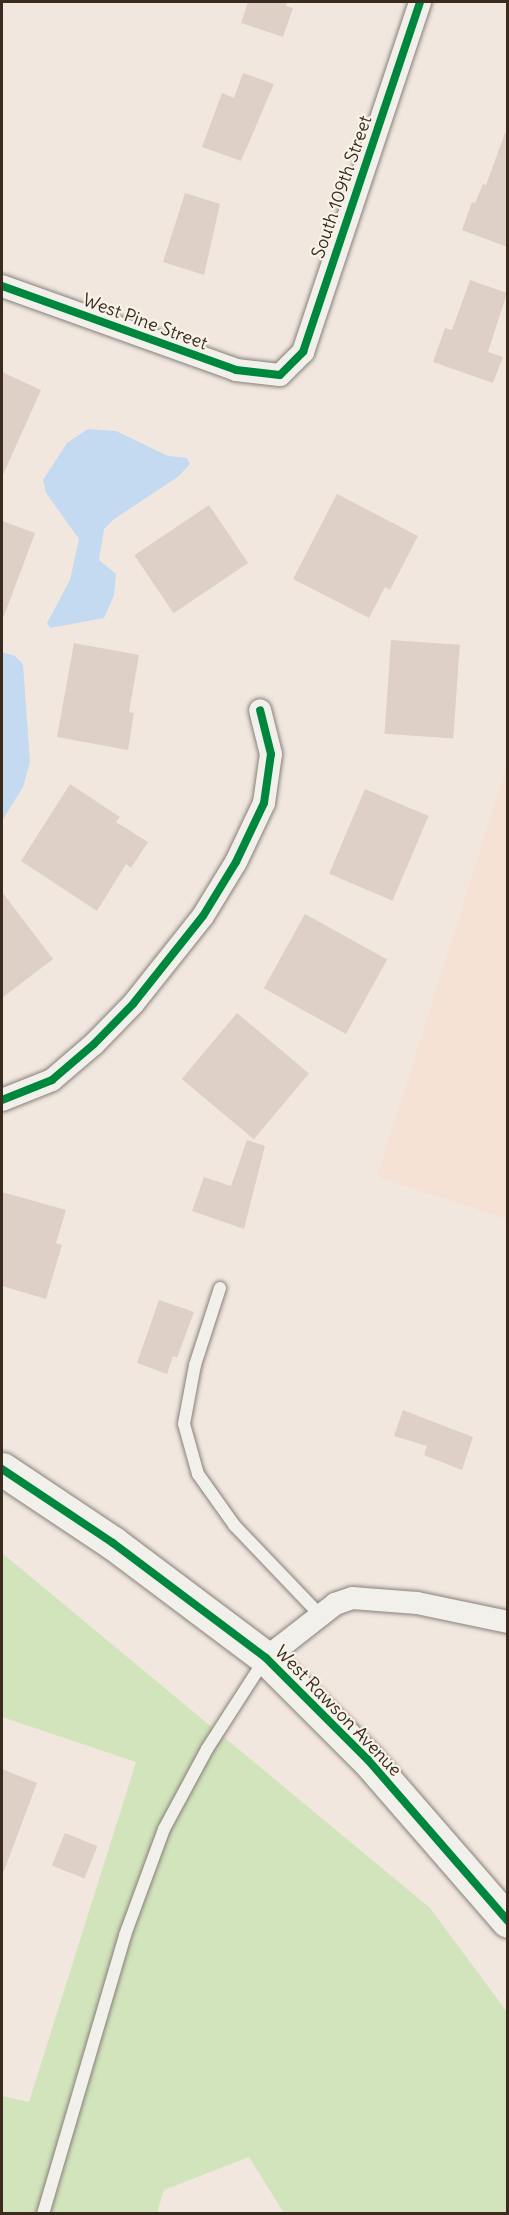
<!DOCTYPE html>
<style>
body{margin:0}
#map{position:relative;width:509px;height:2215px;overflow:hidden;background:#f1e7df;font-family:Delius,sans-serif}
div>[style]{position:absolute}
.built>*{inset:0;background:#f6e2d4}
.green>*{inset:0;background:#d2e4bc}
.water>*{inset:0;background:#c4daf0}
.building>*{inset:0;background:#dfd0c7;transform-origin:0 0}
.roads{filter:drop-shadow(0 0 2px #88807a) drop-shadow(0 0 2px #88807a)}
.lane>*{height:12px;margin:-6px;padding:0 6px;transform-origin:6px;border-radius:6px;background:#f2f0eb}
.street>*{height:22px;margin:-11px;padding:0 11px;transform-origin:11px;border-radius:11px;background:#f2f0eb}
.secondary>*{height:33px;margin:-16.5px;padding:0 16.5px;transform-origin:16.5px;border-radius:16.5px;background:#f2f0eb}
.cycleway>*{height:8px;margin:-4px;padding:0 4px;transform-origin:4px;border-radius:4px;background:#00873e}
span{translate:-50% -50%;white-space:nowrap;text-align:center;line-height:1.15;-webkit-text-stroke:4.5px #f7f3e8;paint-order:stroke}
.street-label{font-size:18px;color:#3b2a1e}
.frame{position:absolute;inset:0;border:3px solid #3b2a1e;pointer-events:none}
</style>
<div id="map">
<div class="built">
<i style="clip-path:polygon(507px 765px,507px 1219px,377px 1177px)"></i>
</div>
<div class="green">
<i style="clip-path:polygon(2px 1553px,430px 1908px,507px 2012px,507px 2213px,284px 2213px,249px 2157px,164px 2190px,157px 2213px,2px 2213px,2px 2096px,29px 2102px,136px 1762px,2px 1717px)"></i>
</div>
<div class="water">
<i style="clip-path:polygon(88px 429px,116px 431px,168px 456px,187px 458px,190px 464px,179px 476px,114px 519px,104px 529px,99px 560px,116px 574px,114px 595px,104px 618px,50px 628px,47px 623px,70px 580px,79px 539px,46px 493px,43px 480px,67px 443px)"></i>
<i style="clip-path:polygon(2px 652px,15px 656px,23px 664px,30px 762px,23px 787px,2px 821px)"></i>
</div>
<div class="building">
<i style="clip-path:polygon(248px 2px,287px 2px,286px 6px,293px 8px,283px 37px,241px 23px)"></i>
<i style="clip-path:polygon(243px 73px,274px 84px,241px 161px,202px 147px,222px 93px,234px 98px)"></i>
<i style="clip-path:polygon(505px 133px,507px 134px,507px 247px,462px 230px,472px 202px,475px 203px,483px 184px,486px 185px)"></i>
<i style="clip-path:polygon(185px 193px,220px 204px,204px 275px,163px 262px)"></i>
<i style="clip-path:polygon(470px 280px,507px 293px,488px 352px,503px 357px,493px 383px,433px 362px,445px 328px,452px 330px)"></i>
<i style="clip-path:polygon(2px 372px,41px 390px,2px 477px)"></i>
<i style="clip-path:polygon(337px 494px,418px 536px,390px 590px,385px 587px,369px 618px,293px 579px)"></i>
<i style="left:209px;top:505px;width:70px;height:90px;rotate:56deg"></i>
<i style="clip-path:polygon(2px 521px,35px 533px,4px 616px,2px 615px)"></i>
<i style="left:391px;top:640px;width:69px;height:94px;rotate:4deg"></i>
<i style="clip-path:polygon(74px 643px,139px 655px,129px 712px,134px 713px,128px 750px,57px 737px)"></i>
<i style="clip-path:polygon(70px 784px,120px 817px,116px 822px,148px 842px,131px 868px,126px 864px,97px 911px,21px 861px)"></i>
<i style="left:365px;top:789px;width:69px;height:92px;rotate:23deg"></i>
<i style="clip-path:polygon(2px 892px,53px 959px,2px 998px)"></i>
<i style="left:305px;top:914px;width:94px;height:85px;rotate:29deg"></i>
<i style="left:237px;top:1013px;width:94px;height:86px;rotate:40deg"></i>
<i style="clip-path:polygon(247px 1140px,265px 1146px,244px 1229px,192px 1211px,204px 1177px,231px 1186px)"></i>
<i style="clip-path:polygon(2px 1192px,66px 1210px,56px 1243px,62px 1245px,46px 1299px,2px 1286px)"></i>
<i style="clip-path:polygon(159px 1300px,194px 1312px,177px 1358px,173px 1356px,167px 1374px,137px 1363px)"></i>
<i style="clip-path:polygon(403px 1410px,473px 1437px,462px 1470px,424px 1455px,427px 1446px,394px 1436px)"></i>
<i style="clip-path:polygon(2px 1769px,37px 1783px,4px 1871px,2px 1871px)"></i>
<i style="left:65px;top:1833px;width:35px;height:35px;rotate:22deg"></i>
</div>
<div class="roads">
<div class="lane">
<i style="left:220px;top:1288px;width:81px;rotate:108deg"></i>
<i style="left:195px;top:1365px;width:60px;rotate:100.6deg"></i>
<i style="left:184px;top:1424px;width:52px;rotate:74.4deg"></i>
<i style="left:198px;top:1474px;width:64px;rotate:54.6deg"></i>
<i style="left:235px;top:1526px;width:123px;rotate:46.3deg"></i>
<i style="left:43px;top:2214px;width:291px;rotate:-73.6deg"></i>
<i style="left:125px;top:1935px;width:113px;rotate:-69.8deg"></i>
<i style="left:164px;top:1829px;width:91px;rotate:-61.7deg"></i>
<i style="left:207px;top:1749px;width:107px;rotate:-57.2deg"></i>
</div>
<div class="street">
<i style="left:2px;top:286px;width:249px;rotate:19.7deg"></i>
<i style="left:236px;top:370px;width:44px;rotate:6.5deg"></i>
<i style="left:280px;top:375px;width:33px;rotate:-45deg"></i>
<i style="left:303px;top:352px;width:369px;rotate:-71.5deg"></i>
<i style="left:2px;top:1100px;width:54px;rotate:-21.8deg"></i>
<i style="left:52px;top:1080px;width:55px;rotate:-40.6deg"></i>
<i style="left:94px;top:1044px;width:56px;rotate:-45.7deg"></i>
<i style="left:133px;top:1004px;width:112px;rotate:-51.5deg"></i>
<i style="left:203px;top:916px;width:63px;rotate:-58.6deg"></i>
<i style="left:236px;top:862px;width:65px;rotate:-64.6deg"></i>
<i style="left:264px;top:803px;width:49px;rotate:-81.9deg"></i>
<i style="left:271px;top:754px;width:45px;rotate:-104deg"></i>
<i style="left:266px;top:1658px;width:88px;rotate:-38deg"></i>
<i style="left:335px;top:1604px;width:18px;rotate:-19deg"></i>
<i style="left:352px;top:1598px;width:65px;rotate:4.4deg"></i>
<i style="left:417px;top:1603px;width:93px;rotate:11.8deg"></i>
</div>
<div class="secondary">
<i style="left:2px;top:1469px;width:133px;rotate:33.7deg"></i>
<i style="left:113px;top:1543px;width:191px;rotate:36.9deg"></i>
<i style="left:266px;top:1658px;width:144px;rotate:45deg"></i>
<i style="left:368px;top:1760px;width:213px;rotate:49deg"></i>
</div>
</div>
<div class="cycleway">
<i style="left:2px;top:286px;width:249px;rotate:19.7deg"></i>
<i style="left:236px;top:370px;width:44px;rotate:6.5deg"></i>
<i style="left:280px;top:375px;width:33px;rotate:-45deg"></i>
<i style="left:303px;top:352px;width:369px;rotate:-71.5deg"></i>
<i style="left:2px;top:1100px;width:54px;rotate:-21.8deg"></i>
<i style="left:52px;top:1080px;width:55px;rotate:-40.6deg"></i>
<i style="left:94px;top:1044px;width:56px;rotate:-45.7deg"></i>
<i style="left:133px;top:1004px;width:112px;rotate:-51.5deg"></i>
<i style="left:203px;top:916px;width:63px;rotate:-58.6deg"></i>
<i style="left:236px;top:862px;width:65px;rotate:-64.6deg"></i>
<i style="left:264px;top:803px;width:49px;rotate:-81.9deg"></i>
<i style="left:271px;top:754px;width:45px;rotate:-104deg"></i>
<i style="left:2px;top:1469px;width:133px;rotate:33.7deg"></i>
<i style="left:113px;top:1543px;width:191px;rotate:36.9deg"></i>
<i style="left:266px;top:1658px;width:144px;rotate:45deg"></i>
<i style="left:368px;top:1760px;width:213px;rotate:49deg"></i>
</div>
<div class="street-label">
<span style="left:342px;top:187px;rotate:-71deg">South 109th Street</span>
<span style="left:145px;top:322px;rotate:20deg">West Pine Street</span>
<span style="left:338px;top:1711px;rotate:46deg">West Rawson Avenue</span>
</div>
<div class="frame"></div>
</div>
